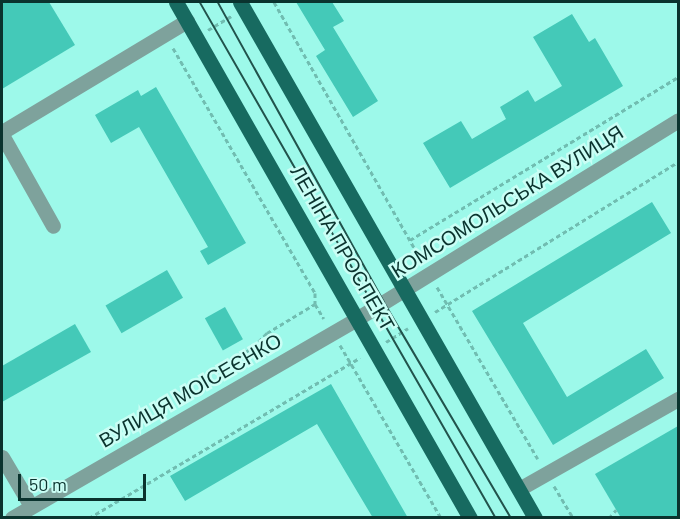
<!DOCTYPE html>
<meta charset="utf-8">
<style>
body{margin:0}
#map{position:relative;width:680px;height:519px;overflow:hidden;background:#9df9ea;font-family:Barlow,sans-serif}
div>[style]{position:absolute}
.building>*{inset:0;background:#44c9b8;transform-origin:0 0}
.path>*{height:3px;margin-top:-1.5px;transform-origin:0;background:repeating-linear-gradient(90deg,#71bdb1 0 4.5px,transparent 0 7.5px)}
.minor>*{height:15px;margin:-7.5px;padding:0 7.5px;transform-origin:7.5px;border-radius:7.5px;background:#7ea29c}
.major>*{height:15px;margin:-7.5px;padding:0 7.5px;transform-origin:7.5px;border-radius:7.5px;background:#176a60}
.tram>*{height:1.5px;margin:-0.75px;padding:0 0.75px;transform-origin:0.75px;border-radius:0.75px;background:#21534c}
span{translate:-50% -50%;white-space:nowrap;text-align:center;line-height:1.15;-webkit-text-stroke:5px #cafef5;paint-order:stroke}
.street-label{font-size:20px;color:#0a332e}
.frame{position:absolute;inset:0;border:3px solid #0a332e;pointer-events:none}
.scale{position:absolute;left:18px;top:474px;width:128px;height:27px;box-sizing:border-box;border:3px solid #0a332e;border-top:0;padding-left:8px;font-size:18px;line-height:21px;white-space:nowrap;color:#0a332e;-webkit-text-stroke:4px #cafef5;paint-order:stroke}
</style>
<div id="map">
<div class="building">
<i style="clip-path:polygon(2px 2px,49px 2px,75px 45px,2px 89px)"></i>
<i style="clip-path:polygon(296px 2px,332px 2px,344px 21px,333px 27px,378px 101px,353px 117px,316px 56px,325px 50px)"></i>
<i style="clip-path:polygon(572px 14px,589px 42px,595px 38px,623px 86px,450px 188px,423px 143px,461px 121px,472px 139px,506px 119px,500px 107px,528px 90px,535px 102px,562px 86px,533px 37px)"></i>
<i style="clip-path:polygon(156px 87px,246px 243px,208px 265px,200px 251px,208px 247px,139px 127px,111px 143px,95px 115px,138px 90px,141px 96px)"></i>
<i style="clip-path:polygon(652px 202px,671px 233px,523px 323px,567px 397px,646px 349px,664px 378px,553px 445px,472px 311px)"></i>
<i style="left:167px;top:270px;width:32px;height:71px;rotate:60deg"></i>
<i style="left:225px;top:307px;width:37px;height:23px;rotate:61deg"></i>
<i style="clip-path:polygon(75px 324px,91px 352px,2px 402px,2px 366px)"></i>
<i style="clip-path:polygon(331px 384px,408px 518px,373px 518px,317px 424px,185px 501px,170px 476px)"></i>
<i style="clip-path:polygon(678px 426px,678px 518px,621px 518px,595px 474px)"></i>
</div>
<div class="path">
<i style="left:274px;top:2px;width:297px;rotate:60.3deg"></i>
<i style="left:208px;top:30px;width:27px;rotate:-31deg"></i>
<i style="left:173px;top:48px;width:283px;rotate:59.9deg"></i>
<i style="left:315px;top:293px;width:11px;rotate:90deg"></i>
<i style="left:315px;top:304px;width:17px;rotate:59deg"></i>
<i style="left:410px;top:240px;width:314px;rotate:-31.3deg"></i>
<i style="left:437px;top:287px;width:199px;rotate:59.6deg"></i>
<i style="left:435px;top:312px;width:286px;rotate:-31.7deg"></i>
<i style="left:386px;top:342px;width:26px;rotate:-32deg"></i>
<i style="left:340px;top:345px;width:200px;rotate:59.7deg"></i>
<i style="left:226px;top:378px;width:11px;rotate:-117deg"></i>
<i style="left:221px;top:368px;width:38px;rotate:-33deg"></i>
<i style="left:253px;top:347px;width:20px;rotate:-45deg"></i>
<i style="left:267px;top:333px;width:56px;rotate:-31.1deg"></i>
<i style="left:554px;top:486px;width:37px;rotate:59deg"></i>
<i style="left:89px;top:518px;width:315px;rotate:-30.6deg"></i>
<i style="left:609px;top:518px;width:11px;rotate:-49deg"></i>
</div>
<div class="minor">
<i style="left:2px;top:132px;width:216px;rotate:-31deg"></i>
<i style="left:2px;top:135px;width:104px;rotate:60.7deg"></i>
<i style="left:2px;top:457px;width:57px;rotate:59.4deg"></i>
<i style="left:519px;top:489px;width:183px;rotate:-29.5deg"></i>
<i style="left:12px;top:518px;width:400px;rotate:-30deg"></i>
<i style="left:358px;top:318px;width:376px;rotate:-31.7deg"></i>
</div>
<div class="major">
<i style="left:176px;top:2px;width:594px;rotate:60.33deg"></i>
<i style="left:240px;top:2px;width:594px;rotate:60.24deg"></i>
</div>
<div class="tram">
<i style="left:200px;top:2px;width:595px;rotate:60.16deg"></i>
<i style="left:218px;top:2px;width:343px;rotate:61deg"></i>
<i style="left:384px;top:302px;width:251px;rotate:59.5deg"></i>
</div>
<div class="street-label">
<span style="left:507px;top:201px;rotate:-32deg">КОМСОМОЛЬСЬКА ВУЛИЦЯ</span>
<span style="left:343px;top:248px;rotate:60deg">ЛЕНІНА ПРОСПЕКТ</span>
<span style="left:190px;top:390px;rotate:-30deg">ВУЛИЦЯ МОІСЕЄНКО</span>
</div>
<div class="frame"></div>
<div class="scale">50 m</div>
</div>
